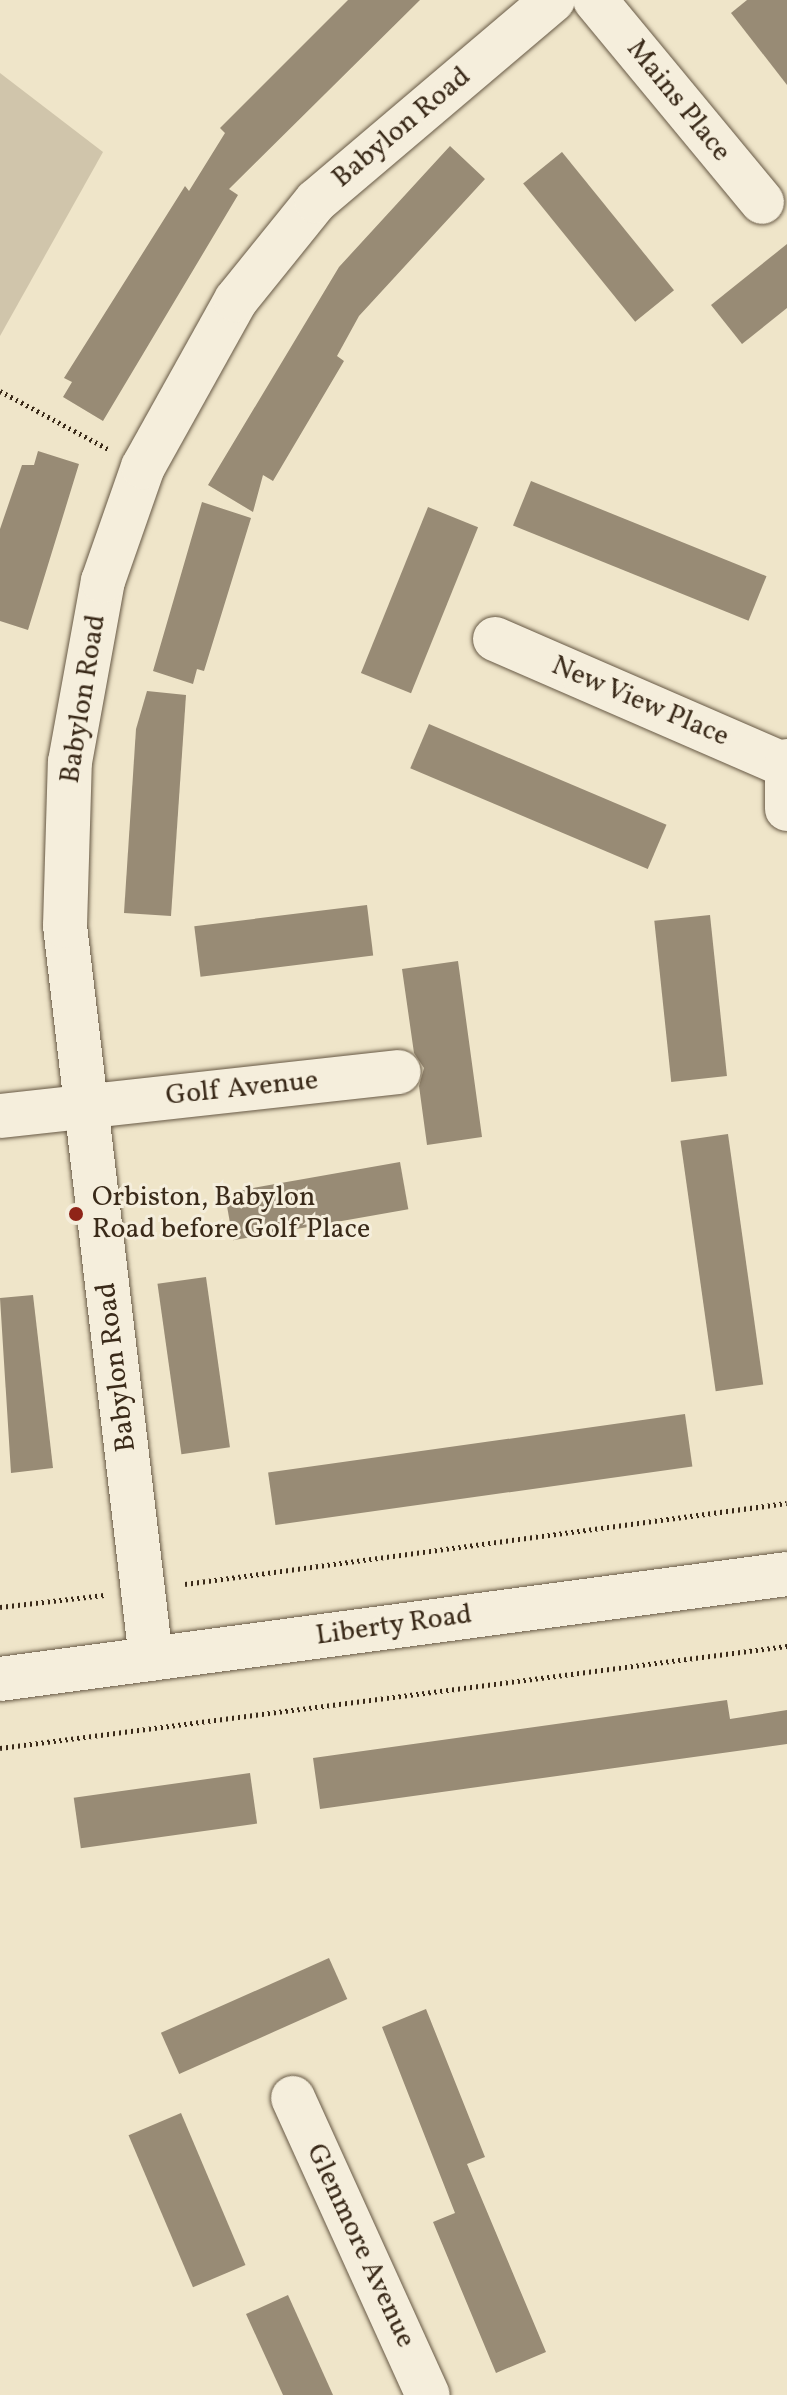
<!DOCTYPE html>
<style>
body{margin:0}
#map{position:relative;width:787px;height:2395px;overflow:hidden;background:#efe5c9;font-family:Vollkorn,serif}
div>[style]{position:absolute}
.green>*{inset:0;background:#d0c5ab}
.building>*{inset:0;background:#988b75;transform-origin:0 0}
.path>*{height:5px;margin-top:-2.5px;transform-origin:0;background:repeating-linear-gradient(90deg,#3a2a19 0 2px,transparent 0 6px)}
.roads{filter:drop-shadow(0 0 2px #675945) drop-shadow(0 0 2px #675945)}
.minor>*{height:44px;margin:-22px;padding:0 22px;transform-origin:22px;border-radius:22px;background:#f5eedc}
.dots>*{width:22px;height:22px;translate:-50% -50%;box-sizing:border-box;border:4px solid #f5eedc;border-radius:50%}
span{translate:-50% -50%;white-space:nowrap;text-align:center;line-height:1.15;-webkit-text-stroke:6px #f5eedc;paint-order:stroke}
.street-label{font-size:28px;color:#3a2a19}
.poi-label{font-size:28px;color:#3a2a19}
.left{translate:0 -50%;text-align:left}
</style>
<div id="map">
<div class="green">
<i style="clip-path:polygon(0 73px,103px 152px,0 336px)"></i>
</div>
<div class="building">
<i style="clip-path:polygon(348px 0,420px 0,229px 189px,238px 195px,103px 421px,63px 397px,72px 382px,64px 378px,185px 186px,189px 191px,225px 133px,220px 128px)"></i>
<i style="clip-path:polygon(747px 0,787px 0,787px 85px,731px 13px)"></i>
<i style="clip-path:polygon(450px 146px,485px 179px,359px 316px,337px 356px,344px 361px,273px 481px,263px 475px,253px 512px,208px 485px,339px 267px)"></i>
<i style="left:562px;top:152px;width:178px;height:50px;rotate:51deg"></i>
<i style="clip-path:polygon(787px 244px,787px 308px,742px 344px,711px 305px)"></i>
<i style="clip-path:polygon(38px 451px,79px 464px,28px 630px,0 621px,0 529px,22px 465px,34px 465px)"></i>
<i style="left:531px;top:481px;width:254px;height:48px;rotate:22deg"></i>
<i style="clip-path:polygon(202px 502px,251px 518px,204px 671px,197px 669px,193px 684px,153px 671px)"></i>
<i style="left:428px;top:507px;width:54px;height:179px;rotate:22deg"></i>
<i style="clip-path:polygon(147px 691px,186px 695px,171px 916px,124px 913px,136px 729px)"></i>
<i style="left:429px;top:724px;width:258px;height:48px;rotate:23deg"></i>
<i style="left:367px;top:905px;width:51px;height:174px;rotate:83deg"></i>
<i style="left:710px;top:915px;width:162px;height:56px;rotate:84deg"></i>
<i style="clip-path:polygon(458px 961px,482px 1137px,427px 1145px,419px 1086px,424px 1068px,414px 1053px,402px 969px)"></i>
<i style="left:728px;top:1134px;width:253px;height:48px;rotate:82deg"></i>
<i style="left:400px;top:1162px;width:48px;height:178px;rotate:80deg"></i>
<i style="left:206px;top:1277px;width:172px;height:49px;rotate:82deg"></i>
<i style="clip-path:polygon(33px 1295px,53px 1468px,11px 1473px,0 1298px)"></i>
<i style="left:685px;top:1414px;width:53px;height:421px;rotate:82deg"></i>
<i style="clip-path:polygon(727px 1700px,730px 1719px,787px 1710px,787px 1744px,320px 1809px,313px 1758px)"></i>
<i style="left:250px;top:1773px;width:51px;height:178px;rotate:82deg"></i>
<i style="left:329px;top:1958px;width:45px;height:184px;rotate:66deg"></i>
<i style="clip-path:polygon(426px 2009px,485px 2157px,467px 2164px,546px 2352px,496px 2373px,433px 2222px,455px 2213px,382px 2027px)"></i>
<i style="left:181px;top:2113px;width:165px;height:57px;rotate:67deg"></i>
<i style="clip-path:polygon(288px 2295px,333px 2395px,283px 2395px,246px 2314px)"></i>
</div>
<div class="path">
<i style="left:0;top:391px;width:123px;rotate:28.2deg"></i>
<i style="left:185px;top:1584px;width:607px;rotate:-7.66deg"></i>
<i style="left:0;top:1607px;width:105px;rotate:-6.6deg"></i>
<i style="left:0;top:1748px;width:794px;rotate:-7.38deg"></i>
</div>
<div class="roads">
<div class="minor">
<i style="left:595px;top:0;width:262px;rotate:50.4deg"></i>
<i style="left:495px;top:639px;width:316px;rotate:23.5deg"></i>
<i style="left:787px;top:761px;width:48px;rotate:90deg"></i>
<i style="left:0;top:1116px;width:401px;rotate:-6.3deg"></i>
<i style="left:151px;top:1659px;width:738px;rotate:-96.69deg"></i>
<i style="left:65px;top:926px;width:164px;rotate:-88.3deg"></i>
<i style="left:70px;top:762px;width:184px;rotate:-79.7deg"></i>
<i style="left:103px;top:581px;width:121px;rotate:-70.7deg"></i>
<i style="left:143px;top:467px;width:191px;rotate:-60.9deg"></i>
<i style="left:236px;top:300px;width:127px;rotate:-51.1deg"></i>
<i style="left:316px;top:201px;width:311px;rotate:-40.3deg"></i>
<i style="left:0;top:1679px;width:794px;rotate:-7.6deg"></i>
<i style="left:293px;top:2098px;width:326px;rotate:65.6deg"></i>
</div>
</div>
<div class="dots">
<i style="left:76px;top:1214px;background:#8f2418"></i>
</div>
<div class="street-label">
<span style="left:678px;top:101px;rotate:51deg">Mains Place</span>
<span style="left:402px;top:128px;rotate:-40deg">Babylon Road</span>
<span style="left:84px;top:699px;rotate:-81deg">Babylon Road</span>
<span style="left:640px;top:702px;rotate:23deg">New View Place</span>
<span style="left:242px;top:1089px;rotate:-6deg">Golf Avenue</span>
<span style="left:117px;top:1367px;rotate:-97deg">Babylon Road</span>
<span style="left:394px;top:1626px;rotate:-8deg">Liberty Road</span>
<span style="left:360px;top:2246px;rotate:65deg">Glenmore Avenue</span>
</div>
<div class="poi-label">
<span class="left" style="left:92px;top:1214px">Orbiston, Babylon<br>Road before Golf Place</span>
</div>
</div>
